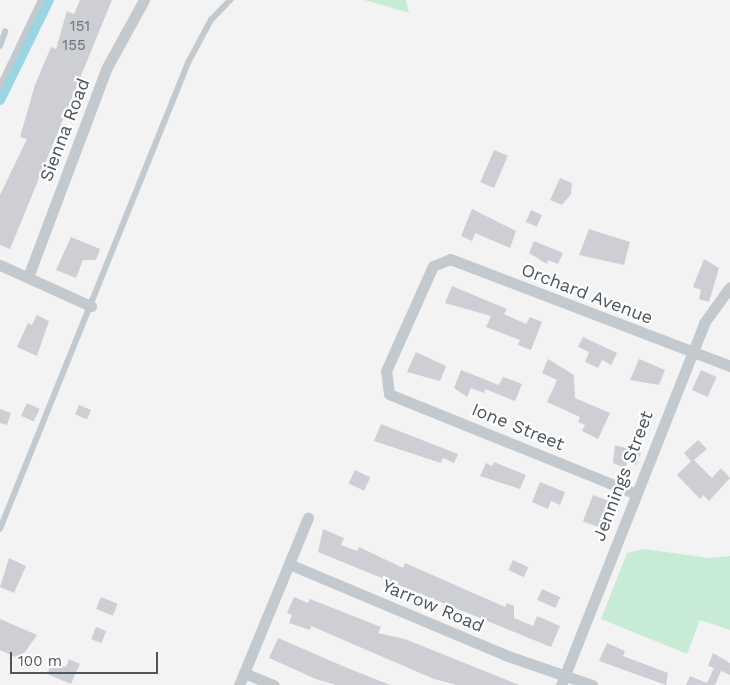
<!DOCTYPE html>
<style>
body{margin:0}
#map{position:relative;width:730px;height:685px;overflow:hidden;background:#f4f3f3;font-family:"Work Sans",sans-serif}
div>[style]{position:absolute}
.green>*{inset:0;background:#c8ebd5}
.canal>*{height:10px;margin:-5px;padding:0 5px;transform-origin:5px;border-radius:5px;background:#9ad5e3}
.building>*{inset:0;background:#cdcfd4;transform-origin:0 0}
.service>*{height:5.5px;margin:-2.75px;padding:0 2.75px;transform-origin:2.75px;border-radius:2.75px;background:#c2c9cf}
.minor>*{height:11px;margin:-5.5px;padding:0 5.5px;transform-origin:5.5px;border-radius:5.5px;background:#c2c9cf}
span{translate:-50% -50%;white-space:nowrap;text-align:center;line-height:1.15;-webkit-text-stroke:4.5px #fff;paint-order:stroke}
.number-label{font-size:15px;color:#6c747c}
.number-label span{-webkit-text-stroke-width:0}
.street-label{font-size:18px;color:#4c565e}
.scale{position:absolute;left:10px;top:652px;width:148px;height:22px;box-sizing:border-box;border:2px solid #4c565e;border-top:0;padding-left:6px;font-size:15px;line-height:18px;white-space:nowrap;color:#4c565e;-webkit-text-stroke:4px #fff;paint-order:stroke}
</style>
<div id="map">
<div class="green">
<i style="clip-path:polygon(364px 0,406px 0,409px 13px,375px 3px)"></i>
<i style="clip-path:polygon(644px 549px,709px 558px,730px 556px,730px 630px,700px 620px,687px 654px,601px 619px,627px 553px)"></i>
</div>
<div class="canal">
<i style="left:0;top:100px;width:111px;rotate:-63.9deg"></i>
</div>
<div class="building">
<i style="clip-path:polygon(80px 0,112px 0,10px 249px,0 245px,0 195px,27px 139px,20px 137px,35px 85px,51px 47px,56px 49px,67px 11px,74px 14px)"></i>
<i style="left:494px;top:150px;width:15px;height:35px;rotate:23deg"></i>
<i style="clip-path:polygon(560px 178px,572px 183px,571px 194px,562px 205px,550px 200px)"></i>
<i style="clip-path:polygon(472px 209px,516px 231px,510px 248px,475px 233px,472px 241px,461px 236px)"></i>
<i style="left:531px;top:210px;width:12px;height:13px;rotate:24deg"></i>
<i style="clip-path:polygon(589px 229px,630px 242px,624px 265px,579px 255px)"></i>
<i style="clip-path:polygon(71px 237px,100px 249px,96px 260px,83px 260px,76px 278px,56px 270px)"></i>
<i style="clip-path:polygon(534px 241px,563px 253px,558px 264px,548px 260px,547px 264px,529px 253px)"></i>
<i style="clip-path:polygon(704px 259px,719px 268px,709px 302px,699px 299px,701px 290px,693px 287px)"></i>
<i style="clip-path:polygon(452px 286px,507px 309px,504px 314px,526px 324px,530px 317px,542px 322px,531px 350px,518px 345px,520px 340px,486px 327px,491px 316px,445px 303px)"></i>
<i style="clip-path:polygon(37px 315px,49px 321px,37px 356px,17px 347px,28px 323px,32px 325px)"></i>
<i style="clip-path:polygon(583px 337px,617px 353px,611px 365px,602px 360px,598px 368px,585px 362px,589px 352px,578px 347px)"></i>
<i style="clip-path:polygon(416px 352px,446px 366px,440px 381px,407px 372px)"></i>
<i style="clip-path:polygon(548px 359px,574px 375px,575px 398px,610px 413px,598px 439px,582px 431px,585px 425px,578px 422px,580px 417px,547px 402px,557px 380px,542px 373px)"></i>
<i style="clip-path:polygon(639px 359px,665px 370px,659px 385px,630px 380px)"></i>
<i style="clip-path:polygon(461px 370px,499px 385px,503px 377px,522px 384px,515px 401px,485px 389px,484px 393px,471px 388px,467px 397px,454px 388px)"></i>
<i style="left:701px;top:370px;width:17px;height:22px;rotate:24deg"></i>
<i style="left:27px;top:403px;width:14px;height:14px;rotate:25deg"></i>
<i style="left:79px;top:405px;width:13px;height:10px;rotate:23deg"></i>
<i style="clip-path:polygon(0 409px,11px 413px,7px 425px,0 423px)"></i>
<i style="clip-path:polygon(381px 424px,458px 454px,454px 463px,443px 458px,441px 463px,374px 441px)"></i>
<i style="clip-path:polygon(698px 440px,707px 449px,694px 460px,712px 478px,721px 468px,730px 478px,709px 501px,703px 495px,700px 499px,677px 475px,691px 461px,684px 453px)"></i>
<i style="clip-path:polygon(615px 445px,641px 453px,636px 465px,628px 462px,625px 468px,613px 463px)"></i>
<i style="clip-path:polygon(494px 462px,526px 475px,520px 489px,480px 476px,486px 463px,492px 466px)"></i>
<i style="left:355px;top:470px;width:17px;height:15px;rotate:25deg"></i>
<i style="clip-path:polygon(540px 482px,565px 492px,560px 505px,551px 501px,548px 509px,532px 502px)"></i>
<i style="left:593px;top:495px;width:19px;height:28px;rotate:21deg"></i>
<i style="clip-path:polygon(323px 529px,344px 538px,341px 545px,357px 551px,359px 547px,403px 568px,405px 563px,505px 607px,507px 603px,514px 606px,514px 618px,533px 626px,537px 616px,560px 626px,551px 647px,318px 552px)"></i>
<i style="clip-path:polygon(9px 558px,26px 566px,14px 593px,0 587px)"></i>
<i style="left:513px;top:560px;width:17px;height:11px;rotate:25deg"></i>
<i style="left:542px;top:589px;width:20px;height:12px;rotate:24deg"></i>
<i style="left:101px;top:597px;width:18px;height:13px;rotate:22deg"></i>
<i style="clip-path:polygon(294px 597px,308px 603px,310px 599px,381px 627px,378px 633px,405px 639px,519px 685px,457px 685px,434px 679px,311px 626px,310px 630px,289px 623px,292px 615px,287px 613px)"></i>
<i style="clip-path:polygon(0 619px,37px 635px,20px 659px,0 650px)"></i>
<i style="left:96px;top:627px;width:11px;height:13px;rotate:22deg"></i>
<i style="clip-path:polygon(278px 638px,345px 667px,390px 685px,336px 685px,316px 679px,269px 658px)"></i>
<i style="clip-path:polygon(607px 643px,625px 651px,623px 656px,668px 673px,666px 685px,599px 661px)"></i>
<i style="clip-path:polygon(713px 653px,730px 663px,730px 675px,721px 671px,715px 685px,686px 685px,690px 676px,707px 683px,714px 668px,708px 666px)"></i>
<i style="clip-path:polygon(69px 659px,80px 664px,71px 684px,47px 674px,52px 662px,66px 667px)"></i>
</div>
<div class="service">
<i style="left:0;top:46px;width:15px;rotate:-70deg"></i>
<i style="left:0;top:86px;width:95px;rotate:-64.5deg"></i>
<i style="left:0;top:529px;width:502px;rotate:-68.03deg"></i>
<i style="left:188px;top:63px;width:49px;rotate:-61.9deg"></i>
<i style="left:211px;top:20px;width:28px;rotate:-46deg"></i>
</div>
<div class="minor">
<i style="left:0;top:265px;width:100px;rotate:24.3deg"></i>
<i style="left:28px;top:277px;width:222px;rotate:-69.4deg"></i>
<i style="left:106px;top:69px;width:79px;rotate:-61.2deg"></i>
<i style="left:634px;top:493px;width:264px;rotate:-158deg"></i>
<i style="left:389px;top:394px;width:23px;rotate:-97deg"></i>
<i style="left:386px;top:371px;width:115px;rotate:-65.9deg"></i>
<i style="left:433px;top:266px;width:18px;rotate:-22deg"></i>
<i style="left:450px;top:259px;width:300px;rotate:20.9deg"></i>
<i style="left:289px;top:564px;width:234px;rotate:22.8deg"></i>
<i style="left:505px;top:655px;width:92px;rotate:19deg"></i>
<i style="left:244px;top:673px;width:32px;rotate:22deg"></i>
<i style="left:239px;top:685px;width:181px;rotate:-67.6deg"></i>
<i style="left:561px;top:685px;width:389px;rotate:-68.4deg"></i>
<i style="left:704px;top:323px;width:44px;rotate:-54.2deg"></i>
</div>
<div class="number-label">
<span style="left:80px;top:27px">151</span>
<span style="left:74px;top:46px">155</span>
</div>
<div class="street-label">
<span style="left:65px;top:130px;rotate:-69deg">Sienna Road</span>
<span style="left:587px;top:294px;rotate:21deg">Orchard Avenue</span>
<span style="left:518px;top:427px;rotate:22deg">Ione Street</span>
<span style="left:623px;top:476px;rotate:-69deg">Jennings Street</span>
<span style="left:433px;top:606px;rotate:23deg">Yarrow Road</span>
</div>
<div class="scale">100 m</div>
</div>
